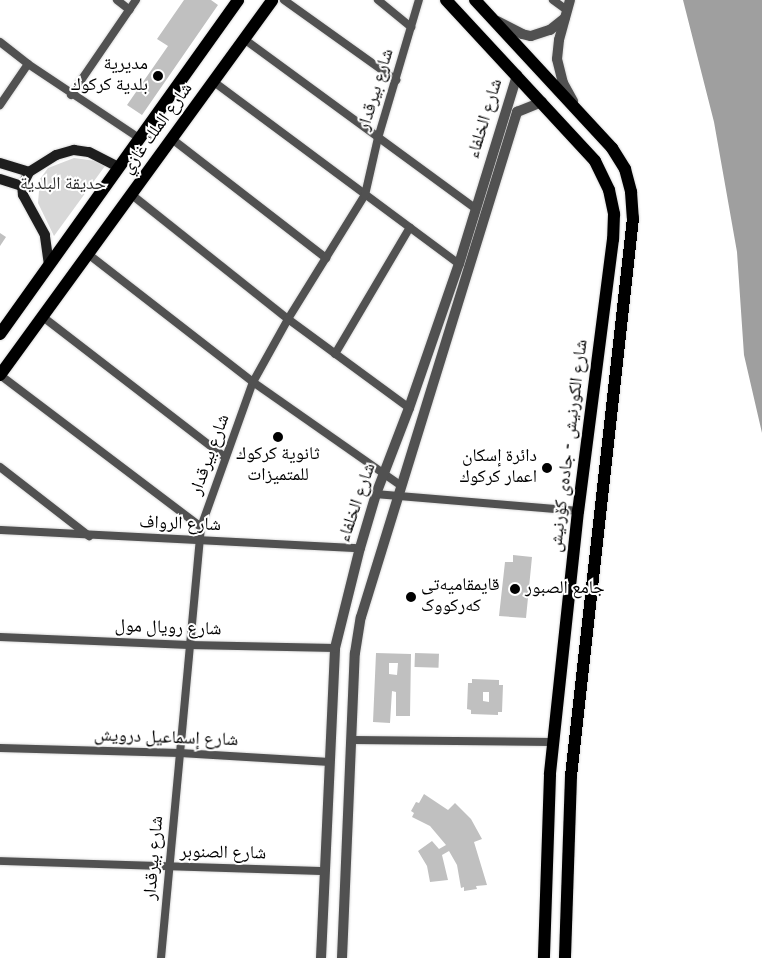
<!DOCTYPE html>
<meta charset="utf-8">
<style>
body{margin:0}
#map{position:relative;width:762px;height:958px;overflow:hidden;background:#fff;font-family:Overpass,"Noto Naskh Arabic",sans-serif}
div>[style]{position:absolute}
.green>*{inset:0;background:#d8d8d8}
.water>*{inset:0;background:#9f9f9f}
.building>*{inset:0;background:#c0c0c0;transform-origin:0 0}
.roads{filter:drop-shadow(0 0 1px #dbdbdb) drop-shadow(0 0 1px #dbdbdb)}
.minor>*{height:8px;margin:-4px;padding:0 4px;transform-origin:4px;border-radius:4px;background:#515151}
.tertiary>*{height:10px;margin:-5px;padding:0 5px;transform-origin:5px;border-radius:5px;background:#515151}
.secondary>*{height:10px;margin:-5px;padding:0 5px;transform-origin:5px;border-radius:5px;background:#1e1e1e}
.primary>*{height:12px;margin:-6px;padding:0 6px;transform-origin:6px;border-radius:6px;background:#000}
.dots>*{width:14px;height:14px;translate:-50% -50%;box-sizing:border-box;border:2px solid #fff;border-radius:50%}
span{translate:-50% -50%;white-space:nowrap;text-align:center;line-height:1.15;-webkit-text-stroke:4px #fff;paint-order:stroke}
.poi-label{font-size:18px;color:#000}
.right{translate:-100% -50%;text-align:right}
.left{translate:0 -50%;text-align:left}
.street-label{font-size:18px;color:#000}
.park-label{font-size:18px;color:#2f2f2f}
</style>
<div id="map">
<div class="green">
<i style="clip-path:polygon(74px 158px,96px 161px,105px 166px,54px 236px,38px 203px,40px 179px,48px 168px)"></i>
</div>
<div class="water">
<i style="clip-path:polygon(683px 0,762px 0,762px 433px,744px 355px,737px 252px,714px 122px)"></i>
</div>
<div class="building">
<i style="clip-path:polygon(184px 0,211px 0,218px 5px,142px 115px,127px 105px,168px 46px,157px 39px)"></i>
<i style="clip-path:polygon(0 233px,6px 237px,0 246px)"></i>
<i style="clip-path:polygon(513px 555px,532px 557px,526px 618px,499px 616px,505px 562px,513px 562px)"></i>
<i style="clip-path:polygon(evenodd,376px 653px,411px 654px,410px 716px,396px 716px,396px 692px,392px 691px,390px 723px,373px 722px,376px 653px,389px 663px,398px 663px,397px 675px,389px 674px,389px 663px)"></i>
<i style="left:415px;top:653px;width:24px;height:14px;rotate:2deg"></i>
<i style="clip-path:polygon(evenodd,472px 679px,499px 680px,499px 685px,503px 685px,502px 712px,498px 712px,498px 715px,471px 714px,471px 710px,467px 709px,468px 683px,472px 683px,472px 679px,483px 692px,489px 692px,489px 702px,483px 701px,483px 692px)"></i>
<i style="clip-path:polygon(424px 794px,448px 810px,455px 803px,471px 819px,482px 839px,474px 842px,487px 885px,476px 886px,477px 889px,464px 891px,464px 887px,461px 888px,457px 865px,449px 851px,442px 855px,448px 880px,430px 882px,427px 866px,418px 851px,432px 841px,439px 849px,446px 845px,430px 826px,412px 817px,414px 813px,411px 811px,416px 802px,419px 803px)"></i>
</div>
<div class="roads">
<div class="minor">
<i style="left:117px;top:0;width:16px;rotate:38deg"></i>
<i style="left:284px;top:0;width:138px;rotate:35.5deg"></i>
<i style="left:378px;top:0;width:43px;rotate:39.3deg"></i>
<i style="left:553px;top:0;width:17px;rotate:36deg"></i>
<i style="left:244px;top:39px;width:286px;rotate:36.2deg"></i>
<i style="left:0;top:42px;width:36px;rotate:38deg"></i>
<i style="left:28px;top:64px;width:50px;rotate:124.3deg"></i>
<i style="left:28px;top:64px;width:133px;rotate:33.7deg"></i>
<i style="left:214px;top:82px;width:305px;rotate:36.6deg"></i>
<i style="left:71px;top:95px;width:115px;rotate:-55.6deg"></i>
<i style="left:172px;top:139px;width:195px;rotate:37.7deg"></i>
<i style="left:132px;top:195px;width:199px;rotate:38.5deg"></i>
<i style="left:288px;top:319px;width:150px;rotate:36.3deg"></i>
<i style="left:88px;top:254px;width:209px;rotate:37.8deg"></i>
<i style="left:253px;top:382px;width:179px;rotate:35deg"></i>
<i style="left:43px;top:317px;width:230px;rotate:37.6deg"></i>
<i style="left:335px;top:354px;width:147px;rotate:-59.4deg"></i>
<i style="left:0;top:375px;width:252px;rotate:37.1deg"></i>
<i style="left:0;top:467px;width:113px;rotate:37.8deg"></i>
<i style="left:376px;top:494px;width:203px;rotate:4.8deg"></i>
<i style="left:0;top:530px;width:360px;rotate:2.9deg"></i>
<i style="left:0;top:637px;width:189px;rotate:2.4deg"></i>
<i style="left:189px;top:645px;width:146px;rotate:1.2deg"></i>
<i style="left:352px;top:740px;width:201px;rotate:0.6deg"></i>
<i style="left:0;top:748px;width:180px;rotate:1.6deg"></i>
<i style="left:180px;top:753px;width:150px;rotate:3.4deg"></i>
<i style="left:0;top:861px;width:325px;rotate:1.8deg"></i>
<i style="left:161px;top:958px;width:433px;rotate:-84.7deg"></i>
<i style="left:201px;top:527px;width:154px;rotate:-70.3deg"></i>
<i style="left:253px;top:382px;width:72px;rotate:-60.9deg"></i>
<i style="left:288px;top:319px;width:146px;rotate:-58.2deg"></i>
<i style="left:365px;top:195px;width:58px;rotate:-77.2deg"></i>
<i style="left:378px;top:138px;width:144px;rotate:-73.5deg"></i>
</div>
<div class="tertiary">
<i style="left:570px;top:0;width:41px;rotate:105.4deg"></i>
<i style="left:559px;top:40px;width:19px;rotate:96deg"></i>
<i style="left:557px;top:59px;width:25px;rotate:76deg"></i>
<i style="left:563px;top:83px;width:21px;rotate:61deg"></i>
<i style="left:497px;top:21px;width:28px;rotate:27deg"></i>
<i style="left:522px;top:34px;width:9px;rotate:13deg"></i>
<i style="left:531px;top:36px;width:20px;rotate:-18deg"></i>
<i style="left:550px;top:30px;width:19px;rotate:-39deg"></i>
<i style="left:321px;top:958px;width:310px;rotate:-87.4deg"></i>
<i style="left:335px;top:648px;width:103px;rotate:-76deg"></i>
<i style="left:360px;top:548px;width:56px;rotate:-73.5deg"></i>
<i style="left:376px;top:494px;width:92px;rotate:-69deg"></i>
<i style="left:409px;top:408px;width:152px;rotate:-70.9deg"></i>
<i style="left:459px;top:264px;width:198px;rotate:-72.9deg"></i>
<i style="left:342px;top:958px;width:305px;rotate:-87.6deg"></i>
<i style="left:355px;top:653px;width:36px;rotate:-81deg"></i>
<i style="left:361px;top:617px;width:529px;rotate:-72.83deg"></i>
<i style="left:517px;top:112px;width:27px;rotate:-22deg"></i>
</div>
<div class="secondary">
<i style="left:0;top:163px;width:30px;rotate:17deg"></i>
<i style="left:0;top:179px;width:23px;rotate:18deg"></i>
<i style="left:49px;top:265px;width:30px;rotate:-98deg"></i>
<i style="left:45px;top:235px;width:46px;rotate:-118.8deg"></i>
<i style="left:23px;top:195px;width:9px;rotate:-96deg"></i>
<i style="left:22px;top:186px;width:16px;rotate:-63deg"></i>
<i style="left:29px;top:172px;width:32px;rotate:-32deg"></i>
<i style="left:56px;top:155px;width:19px;rotate:-16deg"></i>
<i style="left:74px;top:150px;width:15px;rotate:8deg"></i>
<i style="left:89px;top:152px;width:34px;rotate:27deg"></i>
</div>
<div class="primary">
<i style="left:446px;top:0;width:219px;rotate:47.2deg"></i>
<i style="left:595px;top:161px;width:32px;rotate:64deg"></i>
<i style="left:609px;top:190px;width:25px;rotate:78deg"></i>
<i style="left:614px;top:214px;width:25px;rotate:92deg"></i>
<i style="left:613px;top:239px;width:274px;rotate:97.3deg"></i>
<i style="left:578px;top:511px;width:265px;rotate:96.1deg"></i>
<i style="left:550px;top:775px;width:183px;rotate:91.9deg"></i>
<i style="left:475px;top:0;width:202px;rotate:47.2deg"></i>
<i style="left:612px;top:148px;width:25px;rotate:58deg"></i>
<i style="left:625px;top:169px;width:24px;rotate:75deg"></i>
<i style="left:631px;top:192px;width:26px;rotate:86deg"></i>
<i style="left:633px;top:218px;width:561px;rotate:96.34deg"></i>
<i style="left:571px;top:776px;width:182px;rotate:91.9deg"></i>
<i style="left:0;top:334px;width:410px;rotate:-54.5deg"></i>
<i style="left:0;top:375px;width:463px;rotate:-54deg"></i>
</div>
</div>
<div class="dots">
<i style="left:158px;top:76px;background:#000"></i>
<i style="left:278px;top:437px;background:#000"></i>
<i style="left:547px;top:468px;background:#000"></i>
<i style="left:515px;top:589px;background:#000"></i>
<i style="left:411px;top:597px;background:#000"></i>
</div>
<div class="poi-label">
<span class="right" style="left:148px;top:76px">مديرية<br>بلدية كركوك</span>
<span style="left:278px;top:466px">ثانوية كركوك<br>للمتميزات</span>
<span class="right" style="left:537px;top:468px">دائرة إسكان<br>اعمار كركوك</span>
<span class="left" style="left:421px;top:597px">قایمقامیەتی<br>کەرکووک</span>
<span class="left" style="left:525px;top:589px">جامع الصبور</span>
</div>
<div class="street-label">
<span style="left:377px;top:90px;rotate:-73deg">شارع بيرقدار</span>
<span style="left:486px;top:119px;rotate:-73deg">شارع الخلفاء</span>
<span style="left:158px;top:129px;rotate:-54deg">شارع الملك غازي</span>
<span style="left:570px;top:446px;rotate:-83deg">شارع الكورنيش - جادەی کۆرنیش</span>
<span style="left:211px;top:455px;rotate:-70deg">شارع بيرقدار</span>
<span style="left:358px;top:503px;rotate:-71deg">شارع الخلفاء</span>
<span style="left:180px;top:525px;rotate:2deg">شارع الرواف</span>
<span style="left:168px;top:629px;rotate:2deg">شارع رويال مول</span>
<span style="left:166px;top:739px;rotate:2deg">شارع إسماعيل درويش</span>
<span style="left:223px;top:854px;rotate:1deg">شارع الصنوبر</span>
<span style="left:155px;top:858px;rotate:-85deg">شارع بيرقدار</span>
</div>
<div class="park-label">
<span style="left:63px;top:185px">حديقة البلدية</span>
</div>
</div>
